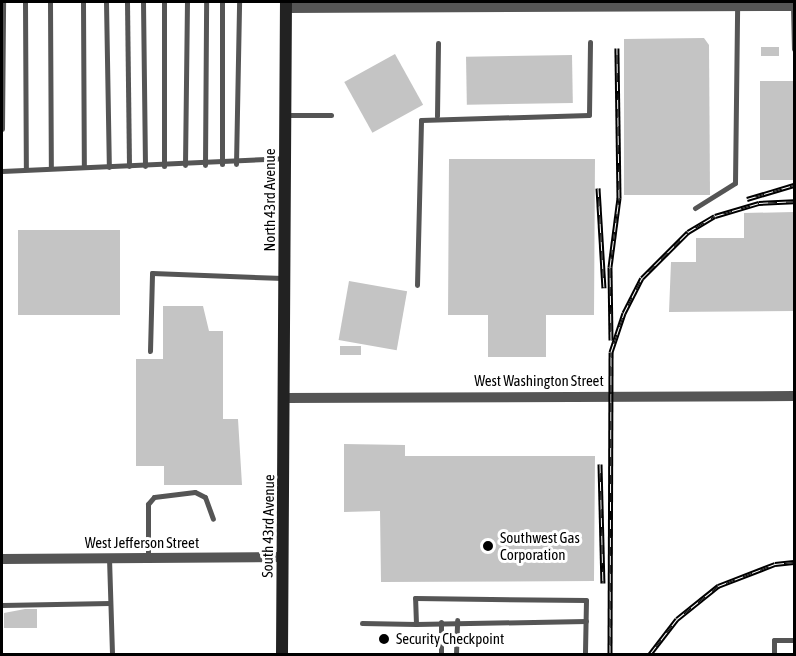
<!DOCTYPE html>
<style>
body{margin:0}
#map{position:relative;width:796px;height:656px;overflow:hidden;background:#fff;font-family:"Asap Condensed",sans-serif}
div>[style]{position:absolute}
.building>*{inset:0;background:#c4c4c4;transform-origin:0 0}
.lane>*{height:5px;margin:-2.5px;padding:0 2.5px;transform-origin:2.5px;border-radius:2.5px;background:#555}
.street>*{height:10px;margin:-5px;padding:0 5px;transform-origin:5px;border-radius:5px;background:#555}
.secondary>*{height:12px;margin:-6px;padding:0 6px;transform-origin:6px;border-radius:6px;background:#222}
.rail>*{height:5px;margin-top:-2.5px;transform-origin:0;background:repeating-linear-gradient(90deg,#fff 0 9px,#000 0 18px);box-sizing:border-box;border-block:2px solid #000}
.dots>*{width:16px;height:16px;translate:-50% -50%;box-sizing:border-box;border:3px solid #fff;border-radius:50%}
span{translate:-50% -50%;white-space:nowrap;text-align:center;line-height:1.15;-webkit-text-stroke:6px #fff;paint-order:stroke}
.street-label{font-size:15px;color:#000}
.poi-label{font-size:15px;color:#000}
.left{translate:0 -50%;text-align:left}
.frame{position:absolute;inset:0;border:3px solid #000;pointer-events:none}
</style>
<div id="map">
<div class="building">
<i style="clip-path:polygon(704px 38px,709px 45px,710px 195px,624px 195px,624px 39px)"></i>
<i style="left:761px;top:47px;width:18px;height:9px"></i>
<i style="left:395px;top:54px;width:58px;height:58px;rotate:61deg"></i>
<i style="left:572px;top:55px;width:48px;height:106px;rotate:89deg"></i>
<i style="left:760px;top:81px;width:34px;height:99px"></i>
<i style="clip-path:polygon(449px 159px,595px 159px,594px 315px,546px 315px,546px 357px,488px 357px,488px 315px,448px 315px)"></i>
<i style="clip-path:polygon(794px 212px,794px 311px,669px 312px,671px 262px,696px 262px,696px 238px,744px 238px,744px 213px)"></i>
<i style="left:18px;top:230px;width:102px;height:85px"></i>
<i style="left:349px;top:281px;width:59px;height:60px;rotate:10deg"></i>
<i style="clip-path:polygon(163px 306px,203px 306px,209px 331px,223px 331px,223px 419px,238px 419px,242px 485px,164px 485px,164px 466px,136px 466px,136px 359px,163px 359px)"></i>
<i style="left:340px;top:346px;width:21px;height:9px"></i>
<i style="clip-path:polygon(344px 444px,405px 445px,405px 456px,595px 456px,594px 581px,381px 582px,380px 511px,344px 512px)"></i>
<i style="clip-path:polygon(25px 609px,37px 609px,37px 628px,4px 628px,4px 613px)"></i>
<i style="left:381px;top:636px;width:6px;height:5px"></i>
</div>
<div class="lane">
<i style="left:25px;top:2px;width:167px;rotate:89.7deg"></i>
<i style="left:50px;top:2px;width:166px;rotate:89.7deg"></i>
<i style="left:83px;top:2px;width:165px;rotate:89.7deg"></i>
<i style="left:106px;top:2px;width:165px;rotate:89deg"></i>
<i style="left:127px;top:2px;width:164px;rotate:89.3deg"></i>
<i style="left:143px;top:2px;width:164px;rotate:89.3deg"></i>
<i style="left:164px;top:2px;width:164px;rotate:90deg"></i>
<i style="left:222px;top:2px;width:162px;rotate:90deg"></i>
<i style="left:793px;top:6px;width:43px;rotate:88.7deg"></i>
<i style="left:286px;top:115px;width:45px"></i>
<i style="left:437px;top:116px;width:73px;rotate:-89.2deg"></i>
<i style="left:2px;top:129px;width:127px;rotate:-89.5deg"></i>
<i style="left:236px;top:164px;width:162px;rotate:-88.9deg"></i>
<i style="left:185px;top:165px;width:163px;rotate:-89.3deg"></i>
<i style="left:205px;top:165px;width:163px;rotate:-89.6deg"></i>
<i style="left:2px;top:171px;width:282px;rotate:-2.6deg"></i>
<i style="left:695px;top:208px;width:47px;rotate:-32deg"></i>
<i style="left:735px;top:183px;width:176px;rotate:-89.3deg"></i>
<i style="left:417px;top:285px;width:165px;rotate:-88.6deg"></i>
<i style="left:421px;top:120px;width:168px;rotate:-1.7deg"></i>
<i style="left:589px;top:115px;width:73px;rotate:-89.2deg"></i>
<i style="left:150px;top:351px;width:78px;rotate:-88.5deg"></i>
<i style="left:152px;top:273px;width:131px;rotate:2.2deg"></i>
<i style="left:109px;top:558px;width:96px;rotate:88.2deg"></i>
<i style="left:148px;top:558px;width:54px;rotate:-90deg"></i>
<i style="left:148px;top:504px;width:9px;rotate:-49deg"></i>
<i style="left:154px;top:497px;width:41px;rotate:-7deg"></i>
<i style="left:195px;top:492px;width:11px;rotate:27deg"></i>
<i style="left:205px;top:497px;width:23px;rotate:70deg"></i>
<i style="left:2px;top:605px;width:108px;rotate:-1.1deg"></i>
<i style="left:362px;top:623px;width:54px;rotate:1.1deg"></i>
<i style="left:416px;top:624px;width:26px;rotate:-92deg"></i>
<i style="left:415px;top:598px;width:171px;rotate:0.7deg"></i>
<i style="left:586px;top:600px;width:54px;rotate:91.1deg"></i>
<i style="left:416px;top:624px;width:170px;rotate:-1deg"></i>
<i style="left:441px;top:654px;width:32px;rotate:-90deg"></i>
<i style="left:456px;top:654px;width:34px;rotate:-88deg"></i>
<i style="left:774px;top:654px;width:14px;rotate:-90deg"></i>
<i style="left:774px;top:640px;width:20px"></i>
</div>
<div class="street">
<i style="left:286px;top:8px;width:508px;rotate:-0.23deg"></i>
<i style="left:284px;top:398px;width:510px;rotate:-0.22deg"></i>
<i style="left:2px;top:559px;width:280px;rotate:-0.4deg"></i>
</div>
<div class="secondary">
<i style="left:282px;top:654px;width:652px;rotate:-89.65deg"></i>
</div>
<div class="rail">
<i style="left:598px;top:188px;width:100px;rotate:86.6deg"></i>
<i style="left:747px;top:199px;width:49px;rotate:-16.6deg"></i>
<i style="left:611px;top:340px;width:73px;rotate:-90.8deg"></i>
<i style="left:610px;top:267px;width:70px;rotate:-82.6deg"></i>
<i style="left:619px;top:198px;width:150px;rotate:-90.8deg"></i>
<i style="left:600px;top:464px;width:119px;rotate:88.6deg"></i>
<i style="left:610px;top:654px;width:302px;rotate:-89.8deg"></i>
<i style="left:611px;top:352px;width:41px;rotate:-71.6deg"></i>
<i style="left:624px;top:313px;width:39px;rotate:-63deg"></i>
<i style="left:642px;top:278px;width:65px;rotate:-45deg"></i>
<i style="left:688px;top:232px;width:31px;rotate:-31deg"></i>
<i style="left:715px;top:216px;width:46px;rotate:-16.5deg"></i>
<i style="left:759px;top:203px;width:35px;rotate:-3deg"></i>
<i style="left:650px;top:654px;width:44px;rotate:-52.4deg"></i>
<i style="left:677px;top:619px;width:53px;rotate:-38.8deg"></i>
<i style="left:718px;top:586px;width:61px;rotate:-21.1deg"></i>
<i style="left:775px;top:564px;width:19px;rotate:-6deg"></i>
</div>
<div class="dots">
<i style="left:488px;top:546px;background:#000"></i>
<i style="left:384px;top:639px;background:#000"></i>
</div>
<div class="street-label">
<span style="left:270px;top:200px;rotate:-90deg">North 43rd Avenue</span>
<span style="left:539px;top:381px">West Washington Street</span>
<span style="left:268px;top:526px;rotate:-89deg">South 43rd Avenue</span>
<span style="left:142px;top:543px">West Jefferson Street</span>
</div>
<div class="poi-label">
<span class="left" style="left:500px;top:546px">Southwest Gas<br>Corporation</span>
<span class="left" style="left:396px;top:639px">Security Checkpoint</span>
</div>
<div class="frame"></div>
</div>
